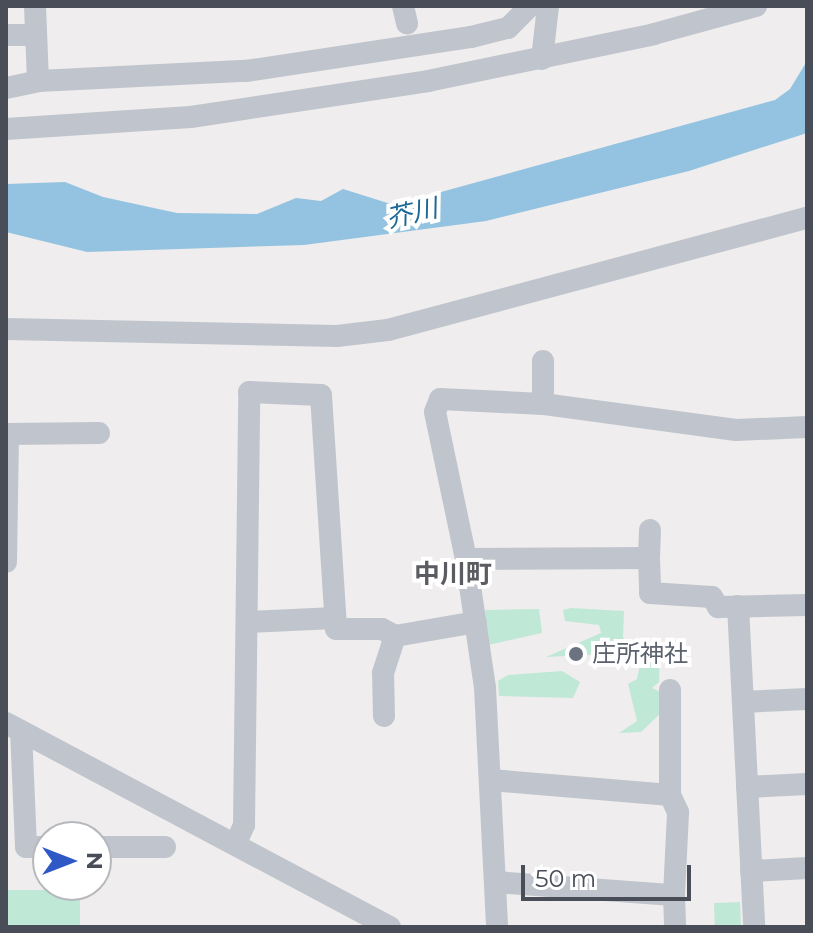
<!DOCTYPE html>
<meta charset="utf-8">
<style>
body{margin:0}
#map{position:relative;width:813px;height:933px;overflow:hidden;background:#efeded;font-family:Montserrat,"Noto Sans JP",sans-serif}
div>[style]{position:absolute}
.green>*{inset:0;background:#c0e8d7;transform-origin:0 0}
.water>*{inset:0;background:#93c3e0}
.minor>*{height:22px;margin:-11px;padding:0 11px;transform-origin:11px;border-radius:11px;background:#c0c5cd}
.dots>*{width:22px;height:22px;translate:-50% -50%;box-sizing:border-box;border:4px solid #fff;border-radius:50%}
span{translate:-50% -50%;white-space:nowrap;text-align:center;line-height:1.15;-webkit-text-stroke:8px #fff;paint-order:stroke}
.worship-label{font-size:24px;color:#5b616d}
.left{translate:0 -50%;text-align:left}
.water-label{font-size:26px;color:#1e6895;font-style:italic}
.neighbourhood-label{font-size:26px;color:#5b5c61;font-weight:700}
.frame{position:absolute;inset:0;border:8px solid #484d58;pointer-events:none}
.north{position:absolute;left:32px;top:821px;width:80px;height:80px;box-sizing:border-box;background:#fff;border:2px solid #b6b8bc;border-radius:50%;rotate:90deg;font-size:22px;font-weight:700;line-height:32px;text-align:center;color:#484d58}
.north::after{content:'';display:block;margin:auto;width:28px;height:36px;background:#2f58c7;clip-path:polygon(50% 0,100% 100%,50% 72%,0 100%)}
.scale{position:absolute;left:521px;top:865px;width:170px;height:36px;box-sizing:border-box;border:4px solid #484d58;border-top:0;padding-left:10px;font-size:24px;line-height:28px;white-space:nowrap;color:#484d58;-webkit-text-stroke:6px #fff;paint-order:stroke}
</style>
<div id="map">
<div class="green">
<i style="clip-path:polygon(571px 608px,624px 611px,623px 637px,628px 647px,660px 651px,659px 682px,652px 688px,661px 692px,661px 713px,641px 732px,619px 733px,637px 721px,628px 684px,637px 679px,641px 659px,604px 654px,546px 657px,601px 633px,599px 625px,565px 621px,563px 610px)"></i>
<i style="clip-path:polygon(539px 609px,542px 633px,488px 645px,485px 610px)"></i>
<i style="clip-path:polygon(562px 671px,580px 682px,573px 698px,499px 696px,498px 681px,508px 675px)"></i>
<i style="left:6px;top:890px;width:74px;height:37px"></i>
<i style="left:740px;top:902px;width:25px;height:26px;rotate:88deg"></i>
</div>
<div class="water">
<i style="clip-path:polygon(807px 61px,807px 133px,689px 171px,486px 221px,304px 245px,87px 252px,6px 232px,6px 184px,65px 182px,103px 197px,177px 213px,257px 214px,296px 198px,321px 201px,343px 189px,394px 205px,775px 100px,790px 89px)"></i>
</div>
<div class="minor">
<i style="left:35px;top:6px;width:75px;rotate:87.7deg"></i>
<i style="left:403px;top:6px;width:18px;rotate:77deg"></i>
<i style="left:6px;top:35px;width:30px"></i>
<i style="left:542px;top:59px;width:53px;rotate:-83.5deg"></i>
<i style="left:6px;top:88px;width:33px;rotate:-12deg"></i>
<i style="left:38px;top:81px;width:208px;rotate:-2.8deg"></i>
<i style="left:246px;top:71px;width:228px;rotate:-8.6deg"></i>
<i style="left:471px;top:37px;width:38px;rotate:-14deg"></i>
<i style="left:508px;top:28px;width:31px;rotate:-45deg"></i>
<i style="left:6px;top:129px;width:185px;rotate:-3.7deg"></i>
<i style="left:191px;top:117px;width:240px;rotate:-8.6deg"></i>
<i style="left:428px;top:81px;width:231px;rotate:-11.7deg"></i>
<i style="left:654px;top:34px;width:106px;rotate:-15.4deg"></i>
<i style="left:6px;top:329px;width:331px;rotate:1.2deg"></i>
<i style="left:337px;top:336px;width:51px;rotate:-6.7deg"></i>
<i style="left:388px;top:330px;width:434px;rotate:-15deg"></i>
<i style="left:543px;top:361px;width:43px;rotate:90deg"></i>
<i style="left:807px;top:427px;width:71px;rotate:177.6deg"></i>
<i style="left:736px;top:430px;width:195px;rotate:-172.3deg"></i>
<i style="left:543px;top:404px;width:103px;rotate:-177.2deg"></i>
<i style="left:440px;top:399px;width:14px;rotate:111deg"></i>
<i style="left:435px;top:412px;width:150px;rotate:78.1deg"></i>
<i style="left:466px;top:559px;width:183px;rotate:-0.3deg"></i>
<i style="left:649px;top:558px;width:35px;rotate:88deg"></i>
<i style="left:650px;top:593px;width:62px;rotate:3.7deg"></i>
<i style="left:712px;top:597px;width:12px;rotate:59deg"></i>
<i style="left:718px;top:607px;width:89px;rotate:-1.3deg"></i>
<i style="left:649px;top:558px;width:28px;rotate:-88deg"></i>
<i style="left:466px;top:559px;width:130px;rotate:81.6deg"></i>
<i style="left:485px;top:688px;width:239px;rotate:87.1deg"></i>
<i style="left:6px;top:562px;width:128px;rotate:-89.1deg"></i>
<i style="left:8px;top:434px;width:91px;rotate:-0.6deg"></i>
<i style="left:738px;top:606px;width:321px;rotate:87.1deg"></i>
<i style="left:248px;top:622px;width:87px;rotate:-2.6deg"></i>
<i style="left:743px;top:702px;width:64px;rotate:-2.7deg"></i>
<i style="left:384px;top:716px;width:43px;rotate:-91.3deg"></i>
<i style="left:383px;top:673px;width:39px;rotate:-72deg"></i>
<i style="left:6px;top:723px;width:435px;rotate:28deg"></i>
<i style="left:21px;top:731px;width:116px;rotate:87.5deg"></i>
<i style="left:26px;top:847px;width:22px"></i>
<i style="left:491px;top:780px;width:180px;rotate:4.8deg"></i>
<i style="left:747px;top:787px;width:60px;rotate:-2.9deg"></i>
<i style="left:236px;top:843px;width:20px;rotate:-66deg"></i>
<i style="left:244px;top:825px;width:433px;rotate:-89.3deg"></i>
<i style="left:249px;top:392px;width:72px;rotate:2.4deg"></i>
<i style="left:321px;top:395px;width:234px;rotate:86.3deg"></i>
<i style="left:336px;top:629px;width:46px"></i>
<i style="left:382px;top:629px;width:15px;rotate:28deg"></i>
<i style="left:395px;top:636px;width:82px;rotate:-9.8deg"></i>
<i style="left:96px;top:847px;width:69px"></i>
<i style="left:751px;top:871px;width:56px;rotate:-3.1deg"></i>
<i style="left:495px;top:882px;width:179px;rotate:4.2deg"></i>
<i style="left:674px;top:895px;width:83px;rotate:-87.2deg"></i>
<i style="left:678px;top:812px;width:19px;rotate:-115deg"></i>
<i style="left:670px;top:795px;width:105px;rotate:-90deg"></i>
<i style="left:674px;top:895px;width:32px;rotate:88deg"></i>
</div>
<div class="dots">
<i style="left:576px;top:654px;background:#6b7280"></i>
</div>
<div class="worship-label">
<span class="left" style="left:592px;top:654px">庄所神社</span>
</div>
<div class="water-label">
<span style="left:412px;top:214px;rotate:-13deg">芥川</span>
</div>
<div class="neighbourhood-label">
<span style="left:453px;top:575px">中川町</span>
</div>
<div class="frame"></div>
<div class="north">N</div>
<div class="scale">50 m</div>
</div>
